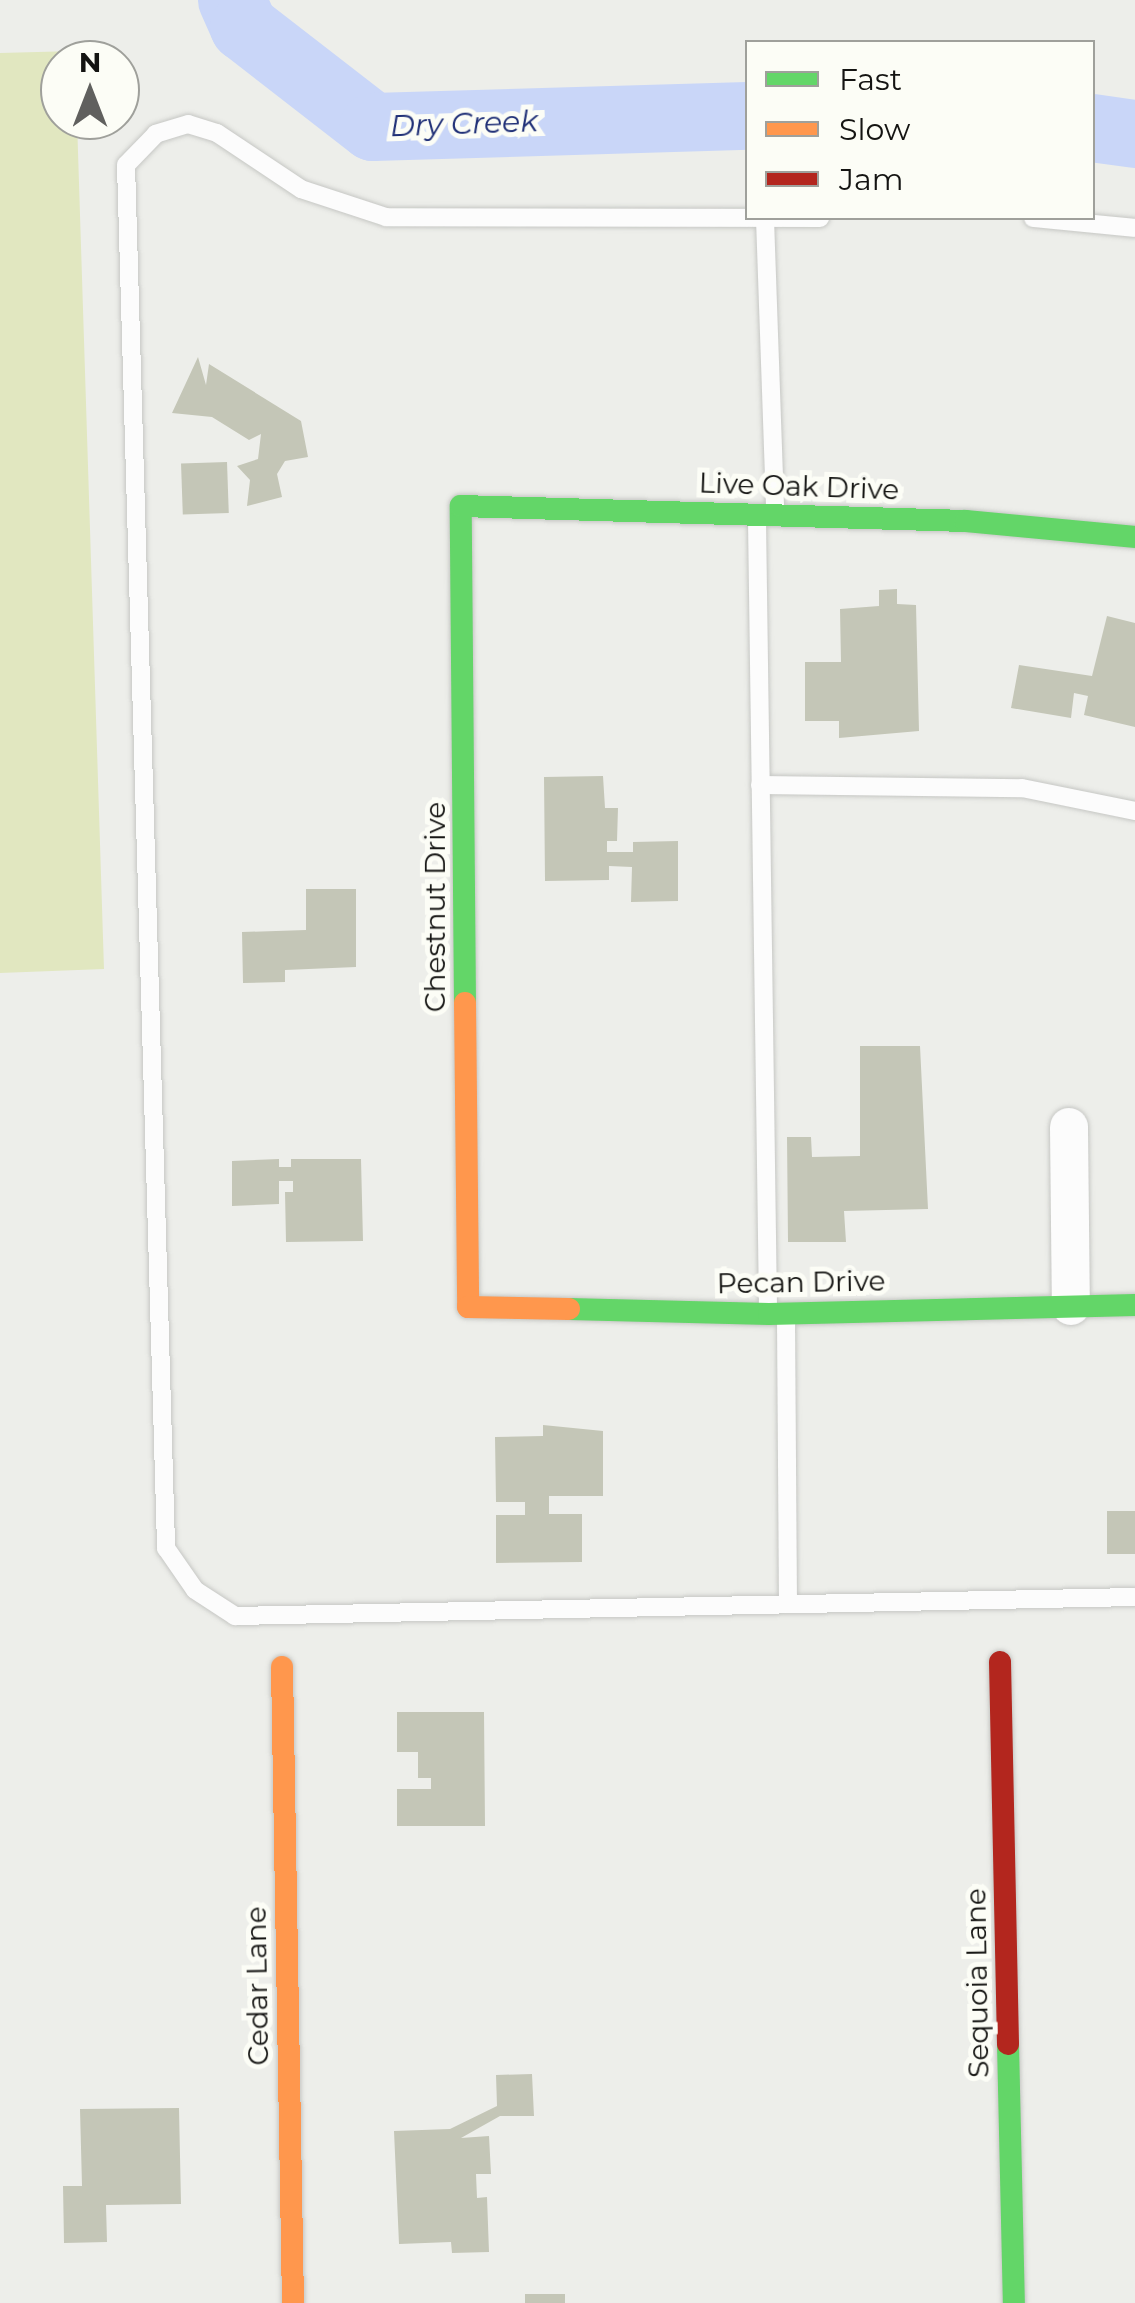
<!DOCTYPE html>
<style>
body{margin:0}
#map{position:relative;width:1135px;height:2303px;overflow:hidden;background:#edeeea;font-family:Montserrat,sans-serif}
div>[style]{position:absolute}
.green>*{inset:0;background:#e1e7c0}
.river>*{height:68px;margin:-34px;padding:0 34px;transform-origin:34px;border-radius:34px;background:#c9d6f8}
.building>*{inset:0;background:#c4c6b7;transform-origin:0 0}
.roads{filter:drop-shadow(0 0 2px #c6c7c4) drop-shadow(0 0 2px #c6c7c4)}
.lane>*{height:18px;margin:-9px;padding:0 9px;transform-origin:9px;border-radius:9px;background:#fcfcfc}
.street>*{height:38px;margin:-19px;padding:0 19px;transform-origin:19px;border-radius:19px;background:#fcfcfc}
.fast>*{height:22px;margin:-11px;padding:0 11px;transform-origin:11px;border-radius:11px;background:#63d668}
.slow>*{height:22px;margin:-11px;padding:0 11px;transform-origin:11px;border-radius:11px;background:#ff974d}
.jam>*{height:22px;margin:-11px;padding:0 11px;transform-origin:11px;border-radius:11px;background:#b3261e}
span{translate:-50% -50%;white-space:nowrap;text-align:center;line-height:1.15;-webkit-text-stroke:10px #fcfdf6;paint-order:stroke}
.street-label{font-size:28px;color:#141412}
.water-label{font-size:30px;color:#1f2f76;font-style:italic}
.legend{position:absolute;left:745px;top:40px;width:350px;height:180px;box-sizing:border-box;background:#fcfdf6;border:2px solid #9fa09b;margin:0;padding:12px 18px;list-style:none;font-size:30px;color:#141412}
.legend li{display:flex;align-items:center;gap:20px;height:50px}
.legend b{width:50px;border:2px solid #9fa09b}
.north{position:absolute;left:40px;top:40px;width:100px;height:100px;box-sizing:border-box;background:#fcfdf6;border:2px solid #9fa09b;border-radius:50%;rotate:0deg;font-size:28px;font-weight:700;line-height:40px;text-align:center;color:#141412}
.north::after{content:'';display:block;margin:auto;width:35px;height:45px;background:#60605e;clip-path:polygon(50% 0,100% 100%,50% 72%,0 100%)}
</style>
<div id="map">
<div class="green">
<i style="clip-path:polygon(75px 51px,75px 60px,60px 60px,60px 120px,77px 120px,104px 969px,0 973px,0 53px)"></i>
</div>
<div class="river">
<i style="left:232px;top:0;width:30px;rotate:66deg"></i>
<i style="left:244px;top:27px;width:163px;rotate:37.8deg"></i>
<i style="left:373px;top:127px;width:375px;rotate:-1.7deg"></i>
<i style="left:1092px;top:128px;width:43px;rotate:7.9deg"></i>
</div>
<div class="building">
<i style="clip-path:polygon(198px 357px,206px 385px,209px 364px,301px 421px,308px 457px,285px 461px,277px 474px,282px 497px,247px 506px,250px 480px,237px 466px,258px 459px,261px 434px,249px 440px,212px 417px,172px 413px)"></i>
<i style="left:227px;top:462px;width:51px;height:46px;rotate:88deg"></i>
<i style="clip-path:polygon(897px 589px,897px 604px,916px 605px,919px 731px,839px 738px,839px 721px,805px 721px,805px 662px,841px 662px,840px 609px,879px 606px,879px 590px)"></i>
<i style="clip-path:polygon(1107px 616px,1135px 623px,1135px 727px,1084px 715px,1088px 696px,1074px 693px,1071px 718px,1011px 708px,1019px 665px,1092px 676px)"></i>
<i style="clip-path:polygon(603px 776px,605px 808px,618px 808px,617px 841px,607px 841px,607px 852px,633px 852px,633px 842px,678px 841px,678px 901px,631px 902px,632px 867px,609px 866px,609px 880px,545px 881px,544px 777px)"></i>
<i style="clip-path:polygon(306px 889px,356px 889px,356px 967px,285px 970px,285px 982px,243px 983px,242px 932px,306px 930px)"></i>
<i style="clip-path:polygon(860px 1046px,920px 1046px,928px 1209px,844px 1211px,846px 1242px,788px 1242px,787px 1137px,811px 1137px,812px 1157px,860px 1156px)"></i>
<i style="clip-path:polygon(279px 1159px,279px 1167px,291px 1167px,291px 1159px,361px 1159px,363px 1241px,286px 1242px,285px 1192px,293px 1192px,293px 1181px,279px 1181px,279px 1204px,232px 1206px,232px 1161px)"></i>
<i style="clip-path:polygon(543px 1425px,603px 1431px,603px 1496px,549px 1496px,549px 1514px,582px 1514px,582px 1562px,496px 1563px,496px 1515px,525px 1515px,525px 1502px,496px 1502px,495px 1437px,543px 1436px)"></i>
<i style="left:1135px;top:1511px;width:43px;height:28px;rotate:90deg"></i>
<i style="clip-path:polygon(397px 1712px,484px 1712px,485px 1826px,397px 1826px,397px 1789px,431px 1789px,431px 1778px,418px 1778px,418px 1752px,397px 1752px)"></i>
<i style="clip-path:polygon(532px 2074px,534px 2116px,500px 2116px,461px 2138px,489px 2136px,491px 2174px,476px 2174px,477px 2198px,487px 2197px,489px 2252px,452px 2253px,451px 2242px,399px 2244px,394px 2131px,450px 2129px,497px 2106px,496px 2075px)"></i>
<i style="clip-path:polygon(179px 2108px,181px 2204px,106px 2205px,107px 2242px,64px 2243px,63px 2186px,82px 2186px,80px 2109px)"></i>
<i style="left:565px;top:2294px;width:9px;height:40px;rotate:90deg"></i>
</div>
<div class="roads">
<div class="lane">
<i style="left:820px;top:218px;width:434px;rotate:-179.9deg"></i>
<i style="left:386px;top:217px;width:89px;rotate:-161.8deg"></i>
<i style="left:301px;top:189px;width:101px;rotate:-146.3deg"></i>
<i style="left:217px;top:133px;width:30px;rotate:-163deg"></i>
<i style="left:188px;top:124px;width:34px;rotate:163deg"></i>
<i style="left:156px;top:134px;width:43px;rotate:134.1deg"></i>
<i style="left:126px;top:165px;width:1384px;rotate:88.34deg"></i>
<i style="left:166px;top:1548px;width:51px;rotate:55.4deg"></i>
<i style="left:195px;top:1590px;width:48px;rotate:33deg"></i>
<i style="left:235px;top:1616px;width:900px;rotate:-1.21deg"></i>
<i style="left:1033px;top:218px;width:102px;rotate:5.6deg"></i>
<i style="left:765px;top:219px;width:290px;rotate:88deg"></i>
<i style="left:757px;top:520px;width:789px;rotate:89.2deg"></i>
<i style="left:760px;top:785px;width:262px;rotate:0.7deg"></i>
<i style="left:1022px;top:788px;width:115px;rotate:11.5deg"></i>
<i style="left:786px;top:1319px;width:285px;rotate:89.6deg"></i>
</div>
<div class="street">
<i style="left:1069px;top:1127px;width:179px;rotate:89.4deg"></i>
</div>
<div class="fast">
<i style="left:465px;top:1003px;width:497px;rotate:-90.5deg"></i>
<i style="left:461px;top:506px;width:505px;rotate:1.7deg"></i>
<i style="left:966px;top:521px;width:170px;rotate:5.4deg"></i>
<i style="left:569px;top:1309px;width:200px;rotate:1.4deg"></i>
<i style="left:769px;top:1314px;width:366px;rotate:-1.4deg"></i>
<i style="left:1008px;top:2044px;width:259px;rotate:88.7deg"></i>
</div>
<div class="slow">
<i style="left:465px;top:1003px;width:304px;rotate:89.4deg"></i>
<i style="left:468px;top:1307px;width:101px;rotate:1.1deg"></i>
<i style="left:282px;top:1667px;width:636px;rotate:89.01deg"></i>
</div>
<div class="jam">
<i style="left:1000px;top:1662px;width:382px;rotate:88.8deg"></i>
</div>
</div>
<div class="street-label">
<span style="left:799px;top:486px;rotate:2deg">Live Oak Drive</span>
<span style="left:435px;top:907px;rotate:-90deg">Chestnut Drive</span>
<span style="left:801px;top:1282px;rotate:-1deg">Pecan Drive</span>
<span style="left:977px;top:1983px;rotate:-91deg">Sequoia Lane</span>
<span style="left:257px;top:1986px;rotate:-91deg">Cedar Lane</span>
</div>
<div class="water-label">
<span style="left:464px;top:124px;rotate:-2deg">Dry Creek</span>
</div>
<ul class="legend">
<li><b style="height:12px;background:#63d668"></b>Fast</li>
<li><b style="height:12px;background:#ff974d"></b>Slow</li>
<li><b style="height:12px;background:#b3261e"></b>Jam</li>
</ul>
<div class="north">N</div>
</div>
